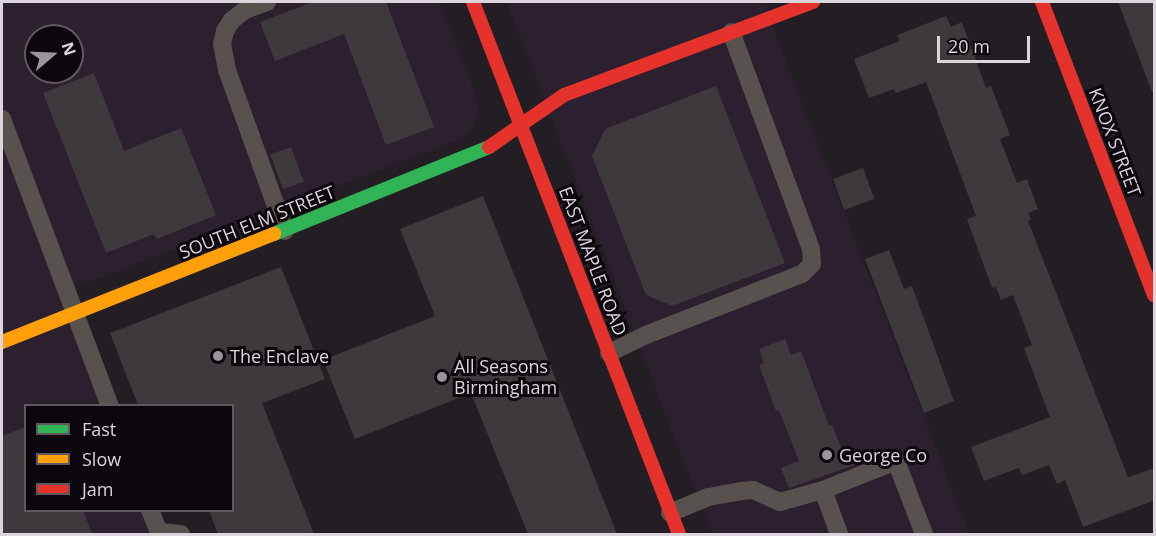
<!DOCTYPE html>
<style>
body{margin:0}
#map{position:relative;width:1156px;height:536px;overflow:hidden;background:#231e23;font-family:"Open Sans",sans-serif}
div>[style]{position:absolute}
.built>*{inset:0;background:#2d202e}
.building>*{inset:0;background:#3e393d;transform-origin:0 0}
.lane>*{height:18px;margin:-9px;padding:0 9px;transform-origin:9px;border-radius:9px;background:#58524f}
.fast>*{height:14px;margin:-7px;padding:0 7px;transform-origin:7px;border-radius:7px;background:#30b455}
.slow>*{height:14px;margin:-7px;padding:0 7px;transform-origin:7px;border-radius:7px;background:#ff9f0a}
.jam>*{height:14px;margin:-7px;padding:0 7px;transform-origin:7px;border-radius:7px;background:#e5322d}
.dots>*{width:16px;height:16px;translate:-50% -50%;box-sizing:border-box;border:3px solid #0b070c;border-radius:50%}
span{translate:-50% -50%;white-space:nowrap;text-align:center;line-height:1.15;-webkit-text-stroke:6px #0b070c;paint-order:stroke}
.street-label{font-size:18px;color:#dcd5dc}
.poi-label{font-size:18px;color:#dcd5dc}
.left{translate:0 -50%;text-align:left}
.frame{position:absolute;inset:0;border:3px solid #dcd5dc;pointer-events:none}
.legend{position:absolute;left:24px;top:404px;width:210px;height:108px;box-sizing:border-box;background:#0b070c;border:2px solid #5f595f;margin:0;padding:8px 10px;list-style:none;font-size:18px;color:#dcd5dc}
.legend li{display:flex;align-items:center;gap:12px;height:30px}
.legend b{width:30px;border:2px solid #5f595f}
.north{position:absolute;left:24px;top:24px;width:60px;height:60px;box-sizing:border-box;background:#0b070c;border:2px solid #5f595f;border-radius:50%;rotate:71deg;font-size:16px;font-weight:700;line-height:24px;text-align:center;color:#dcd5dc}
.north::after{content:'';display:block;margin:auto;width:21px;height:27px;background:#9b959b;clip-path:polygon(50% 0,100% 100%,50% 72%,0 100%)}
.scale{position:absolute;left:937px;top:36px;width:93px;height:27px;box-sizing:border-box;border:3px solid #dcd5dc;border-top:0;padding-left:8px;font-size:18px;line-height:21px;white-space:nowrap;color:#dcd5dc;-webkit-text-stroke:4px #0b070c;paint-order:stroke}
</style>
<div id="map">
<div class="built">
<i style="clip-path:polygon(evenodd,2px 2px,440px 2px,474px 91px,478px 108px,475px 122px,470px 132px,460px 139px,57px 294px,101px 405px,26px 406px,26px 510px,143px 511px,152px 534px,2px 534px,2px 2px,36px 36px,72px 36px,72px 72px,36px 72px,36px 36px)"></i>
<i style="clip-path:polygon(507px 2px,766px 2px,776px 37px,969px 534px,712px 534px)"></i>
</div>
<div class="building">
<i style="clip-path:polygon(313px 2px,386px 2px,434px 127px,386px 145px,344px 34px,275px 61px,260px 22px)"></i>
<i style="clip-path:polygon(1118px 2px,1155px 2px,1155px 92px,1152px 92px)"></i>
<i style="clip-path:polygon(946px 16px,951px 27px,962px 22px,986px 88px,991px 86px,1010px 135px,1000px 139px,1017px 183px,1027px 179px,1038px 209px,1028px 213px,1031px 220px,1028px 221px,1128px 477px,1155px 468px,1155px 500px,1083px 527px,1065px 480px,1057px 484px,1049px 465px,1022px 475px,1019px 468px,984px 481px,971px 447px,1050px 417px,1024px 348px,1032px 345px,1013px 295px,1001px 300px,996px 287px,992px 288px,967px 219px,976px 216px,926px 82px,896px 93px,894px 89px,869px 98px,854px 59px,900px 41px,897px 35px)"></i>
<i style="clip-path:polygon(94px 73px,124px 151px,181px 128px,216px 215px,157px 239px,154px 234px,106px 253px,43px 93px)"></i>
<i style="clip-path:polygon(716px 86px,785px 263px,672px 306px,646px 295px,592px 156px,605px 129px)"></i>
<i style="left:291px;top:147px;width:37px;height:22px;rotate:70deg"></i>
<i style="left:863px;top:168px;width:33px;height:32px;rotate:70deg"></i>
<i style="clip-path:polygon(483px 196px,617px 534px,528px 534px,471px 393px,355px 439px,323px 360px,435px 316px,400px 229px)"></i>
<i style="clip-path:polygon(889px 250px,904px 289px,912px 286px,954px 401px,924px 413px,865px 259px)"></i>
<i style="clip-path:polygon(281px 267px,325px 379px,262px 403px,314px 534px,218px 534px,209px 510px,232px 510px,232px 405px,138px 405px,110px 333px)"></i>
<i style="clip-path:polygon(785px 339px,791px 355px,801px 351px,829px 426px,832px 425px,842px 450px,853px 446px,860px 463px,789px 488px,781px 468px,799px 461px,779px 410px,776px 411px,759px 365px,764px 363px,759px 349px)"></i>
<i style="clip-path:polygon(26px 427px,26px 510px,83px 510px,92px 534px,2px 534px,2px 436px)"></i>
</div>
<div class="lane">
<i style="left:267px;top:2px;width:23px;rotate:160deg"></i>
<i style="left:245px;top:10px;width:16px;rotate:142deg"></i>
<i style="left:232px;top:20px;width:13px;rotate:122deg"></i>
<i style="left:225px;top:31px;width:13px;rotate:103deg"></i>
<i style="left:222px;top:44px;width:26px;rotate:79deg"></i>
<i style="left:227px;top:70px;width:171px;rotate:70.2deg"></i>
<i style="left:2px;top:119px;width:307px;rotate:69.4deg"></i>
<i style="left:609px;top:353px;width:41px;rotate:-25.9deg"></i>
<i style="left:646px;top:335px;width:168px;rotate:-21.4deg"></i>
<i style="left:802px;top:274px;width:14px;rotate:-45deg"></i>
<i style="left:812px;top:264px;width:15px;rotate:-94deg"></i>
<i style="left:811px;top:249px;width:231px;rotate:-110.2deg"></i>
<i style="left:823px;top:490px;width:79px;rotate:-21.7deg"></i>
<i style="left:896px;top:461px;width:78px;rotate:69deg"></i>
<i style="left:150px;top:510px;width:24px;rotate:68deg"></i>
<i style="left:159px;top:532px;width:22px;rotate:5deg"></i>
<i style="left:670px;top:513px;width:41px;rotate:-22.8deg"></i>
<i style="left:708px;top:497px;width:35px;rotate:-10deg"></i>
<i style="left:742px;top:491px;width:11px;rotate:-5deg"></i>
<i style="left:753px;top:490px;width:30px;rotate:24deg"></i>
<i style="left:780px;top:502px;width:45px;rotate:-15.6deg"></i>
<i style="left:823px;top:490px;width:47px;rotate:70deg"></i>
</div>
<div class="fast">
<i style="left:274px;top:234px;width:232px;rotate:-22deg"></i>
</div>
<div class="slow">
<i style="left:2px;top:342px;width:293px;rotate:-21.7deg"></i>
</div>
<div class="jam">
<i style="left:473px;top:2px;width:570px;rotate:68.83deg"></i>
<i style="left:1042px;top:2px;width:314px;rotate:69.1deg"></i>
<i style="left:489px;top:147px;width:91px;rotate:-34.7deg"></i>
<i style="left:564px;top:95px;width:266px;rotate:-20.5deg"></i>
</div>
<div class="dots">
<i style="left:218px;top:356px;background:#9b959b"></i>
<i style="left:442px;top:377px;background:#9b959b"></i>
<i style="left:827px;top:455px;background:#9b959b"></i>
</div>
<div class="street-label">
<span style="left:1115px;top:142px;rotate:69deg">KNOX STREET</span>
<span style="left:257px;top:222px;rotate:-22deg">SOUTH ELM STREET</span>
<span style="left:593px;top:261px;rotate:69deg">EAST MAPLE ROAD</span>
</div>
<div class="poi-label">
<span class="left" style="left:230px;top:356px">The Enclave</span>
<span class="left" style="left:454px;top:377px">All Seasons<br>Birmingham</span>
<span class="left" style="left:839px;top:455px">George Co</span>
</div>
<div class="frame"></div>
<ul class="legend">
<li><b style="height:8px;background:#30b455"></b>Fast</li>
<li><b style="height:8px;background:#ff9f0a"></b>Slow</li>
<li><b style="height:8px;background:#e5322d"></b>Jam</li>
</ul>
<div class="north">N</div>
<div class="scale">20 m</div>
</div>
